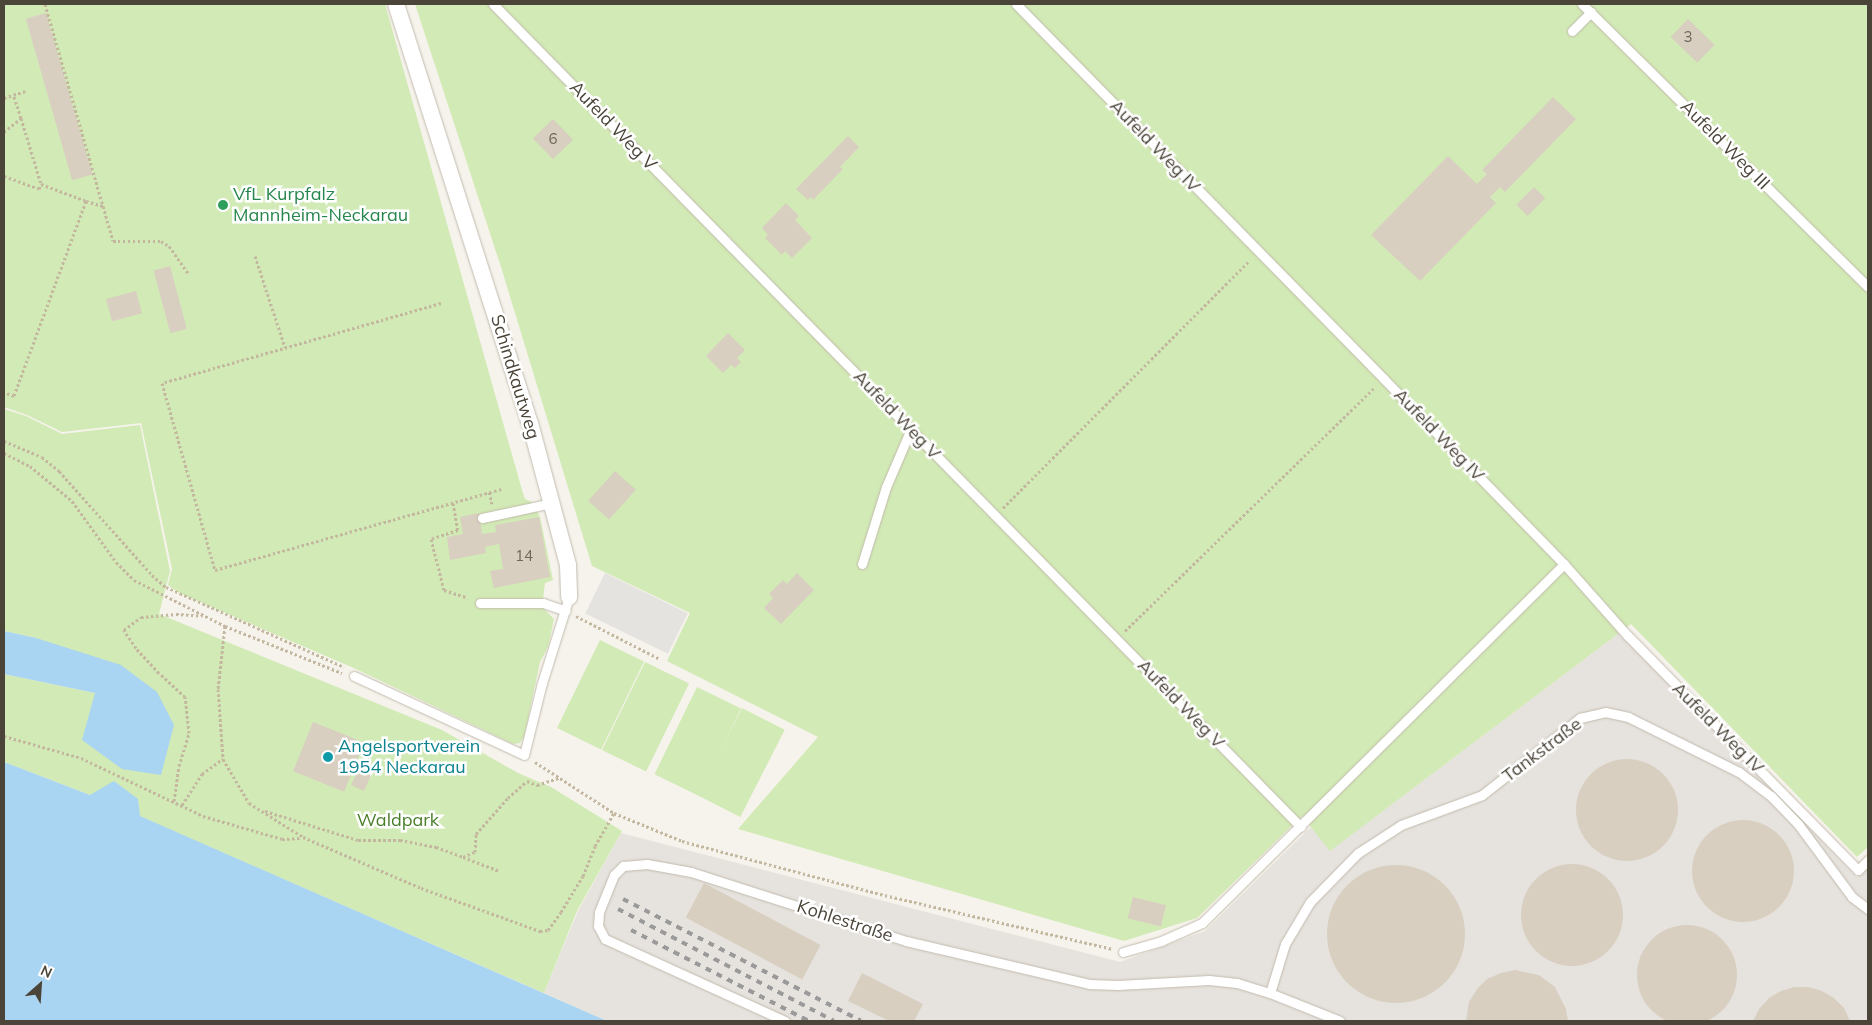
<!DOCTYPE html>
<meta charset="utf-8">
<style>
body{margin:0}
#map{position:relative;width:1872px;height:1025px;overflow:hidden;background:#f6f3ec;font-family:Mulish,sans-serif}
div>[style]{position:absolute}
.industrial>*{inset:0;background:#e6e2dd}
.green>*{inset:0;background:#d2eab5;transform-origin:0 0}
.parking>*{inset:0;background:#e5e3e0;transform-origin:0 0}
.water>*{inset:0;background:#a9d4f2}
.building>*{inset:0;background:#d8cfc1;transform-origin:0 0}
.round{border-radius:50%}
.path>*{height:3px;margin-top:-1.5px;transform-origin:0;background:repeating-linear-gradient(90deg,#c4b79f 0 2.5px,transparent 0 5px)}
.roads{filter:drop-shadow(0 0 1px #c2bbae) drop-shadow(0 0 1px #c2bbae)}
.service>*{height:9px;margin:-4.5px;padding:0 4.5px;transform-origin:4.5px;border-radius:4.5px;background:#fff}
.minor>*{height:16px;margin:-8px;padding:0 8px;transform-origin:8px;border-radius:8px;background:#fff}
.rail>*{height:4px;margin-top:-2px;transform-origin:0;background:repeating-linear-gradient(90deg,#9a9a9a 0 6px,transparent 0 12px)}
.dots>*{width:14px;height:14px;translate:-50% -50%;box-sizing:border-box;border:2px solid #fff;border-radius:50%}
span{translate:-50% -50%;white-space:nowrap;text-align:center;line-height:1.15;-webkit-text-stroke:5px #fff;paint-order:stroke}
.number-label{font-size:15px;color:#6e675b}
.number-label span{-webkit-text-stroke-width:0}
.street-label{font-size:18px;color:#4b4439}
.leisure-label{font-size:18px;color:#27864d}
.left{translate:0 -50%;text-align:left}
.culture-label{font-size:18px;color:#0d838f}
.park-label{font-size:18px;color:#4a7f2a}
.frame{position:absolute;inset:0;border:5px solid #4b4439;pointer-events:none}
.north{position:absolute;left:15px;top:960px;width:50px;height:50px;-webkit-text-stroke:4px #fff;paint-order:stroke;rotate:26deg;font-size:14px;font-weight:700;line-height:20px;text-align:center;color:#4b4439}
.north::after{content:'';display:block;margin:auto;width:18px;height:22px;background:#4b4439;clip-path:polygon(50% 0,100% 100%,50% 72%,0 100%)}
</style>
<div id="map">
<div class="industrial">
<i style="clip-path:polygon(1619px 633px,1857px 877px,1868px 867px,1868px 1021px,607px 1021px,544px 993px,578px 911px,621px 833px,1120px 962px,1205px 931px,1311px 827px,1331px 850px)"></i>
</div>
<div class="green">
<i style="clip-path:polygon(4px 4px,385px 4px,522px 490px,525px 499px,532px 502px,540px 517px,553px 580px,545px 583px,542px 607px,554px 619px,548px 647px,540px 662px,524px 737px,520px 743px,513px 744px,356px 669px,179px 593px,168px 585px,172px 569px,141px 423px,62px 432px,27px 415px,4px 407px)"></i>
<i style="clip-path:polygon(415px 4px,1868px 4px,1868px 847px,1857px 857px,1631px 624px,1330px 851px,1302px 816px,1197px 918px,1124px 941px,738px 829px,818px 737px,667px 661px,690px 613px,592px 566px,501px 267px)"></i>
<i style="clip-path:polygon(4px 409px,26px 416px,62px 434px,140px 425px,170px 571px,159px 614px,442px 730px,518px 773px,551px 787px,622px 831px,577px 911px,544px 993px,139px 816px,138px 799px,90px 795px,4px 762px,4px 674px,95px 693px,174px 725px,36px 638px,4px 631px)"></i>
<i style="left:600px;top:640px;width:49px;height:98px;rotate:26deg"></i>
<i style="left:645px;top:662px;width:49px;height:98px;rotate:26deg"></i>
<i style="left:697px;top:687px;width:49px;height:97px;rotate:26deg"></i>
<i style="left:742px;top:708px;width:48px;height:98px;rotate:27deg"></i>
</div>
<div class="parking">
<i style="left:605px;top:573px;width:92px;height:45px;rotate:26deg"></i>
</div>
<div class="water">
<i style="clip-path:polygon(4px 631px,36px 638px,121px 665px,157px 692px,174px 725px,161px 775px,122px 769px,82px 740px,95px 693px,4px 674px)"></i>
<i style="clip-path:polygon(4px 762px,90px 795px,114px 781px,138px 799px,140px 816px,607px 1021px,4px 1021px)"></i>
</div>
<div class="building">
<i style="left:46px;top:13px;width:168px;height:21px;rotate:74deg"></i>
<i style="left:1688px;top:19px;width:37px;height:25px;rotate:44deg"></i>
<i style="clip-path:polygon(1553px 97px,1576px 119px,1505px 192px,1500px 187px,1490px 197px,1496px 203px,1420px 281px,1371px 235px,1448px 156px,1477px 184px,1487px 174px,1482px 170px)"></i>
<i style="left:553px;top:119px;width:29px;height:28px;rotate:46deg"></i>
<i style="clip-path:polygon(848px 136px,859px 147px,840px 167px,843px 169px,813px 200px,811px 197px,808px 200px,796px 189px)"></i>
<i style="left:1534px;top:187px;width:16px;height:25px;rotate:45deg"></i>
<i style="clip-path:polygon(786px 203px,799px 216px,795px 220px,812px 238px,792px 258px,785px 251px,782px 255px,765px 238px,768px 235px,762px 228px)"></i>
<i style="left:170px;top:266px;width:65px;height:17px;rotate:75deg"></i>
<i style="left:136px;top:291px;width:23px;height:31px;rotate:75deg"></i>
<i style="clip-path:polygon(728px 333px,745px 350px,737px 358px,741px 362px,735px 368px,731px 365px,723px 373px,706px 356px)"></i>
<i style="left:615px;top:471px;width:28px;height:40px;rotate:42deg"></i>
<i style="clip-path:polygon(479px 513px,482px 534px,496px 532px,495px 525px,539px 517px,550px 577px,494px 588px,490px 571px,503px 569px,499px 544px,485px 547px,486px 553px,450px 560px,447px 537px,463px 534px,460px 517px)"></i>
<i style="clip-path:polygon(797px 573px,814px 590px,781px 624px,764px 608px,773px 598px,769px 594px,783px 580px,787px 584px)"></i>
<i style="left:313px;top:722px;width:55px;height:53px;rotate:22deg"></i>
<i class="round" style="left:1576px;top:759px;width:102px;height:102px"></i>
<i style="left:360px;top:766px;width:14px;height:21px;rotate:25deg"></i>
<i class="round" style="left:1692px;top:820px;width:102px;height:102px"></i>
<i class="round" style="left:1521px;top:864px;width:102px;height:102px"></i>
<i class="round" style="left:1327px;top:865px;width:138px;height:138px"></i>
<i style="left:704px;top:883px;width:132px;height:39px;rotate:28deg"></i>
<i style="left:1133px;top:897px;width:34px;height:22px;rotate:14deg"></i>
<i class="round" style="left:1637px;top:925px;width:100px;height:100px"></i>
<i style="clip-path:polygon(1515px 970px,1539px 975px,1555px 987px,1566px 1009px,1568px 1021px,1466px 1021px,1469px 1002px,1477px 989px,1487px 979px,1501px 973px)"></i>
<i style="clip-path:polygon(862px 973px,923px 1004px,914px 1021px,889px 1021px,848px 1001px)"></i>
<i style="clip-path:polygon(1794px 987px,1808px 987px,1822px 991px,1834px 998px,1844px 1008px,1850px 1021px,1753px 1021px,1759px 1009px,1769px 998px,1781px 991px)"></i>
</div>
<div class="path">
<i style="left:45px;top:4px;width:210px;rotate:74deg"></i>
<i style="left:4px;top:98px;width:23px;rotate:-18deg"></i>
<i style="left:21px;top:118px;width:69px;rotate:73.1deg"></i>
<i style="left:4px;top:132px;width:22px;rotate:-39deg"></i>
<i style="left:21px;top:118px;width:25px;rotate:-108deg"></i>
<i style="left:4px;top:176px;width:37px;rotate:20deg"></i>
<i style="left:39px;top:189px;width:5px;rotate:-68deg"></i>
<i style="left:41px;top:184px;width:48px;rotate:20.7deg"></i>
<i style="left:86px;top:201px;width:208px;rotate:110.3deg"></i>
<i style="left:14px;top:396px;width:11px;rotate:-158deg"></i>
<i style="left:86px;top:201px;width:18px;rotate:16deg"></i>
<i style="left:103px;top:206px;width:36px;rotate:74deg"></i>
<i style="left:113px;top:241px;width:48px"></i>
<i style="left:161px;top:241px;width:9px;rotate:32deg"></i>
<i style="left:169px;top:246px;width:33px;rotate:55deg"></i>
<i style="left:255px;top:256px;width:96px;rotate:71.8deg"></i>
<i style="left:441px;top:303px;width:290px;rotate:164deg"></i>
<i style="left:162px;top:383px;width:194px;rotate:74.2deg"></i>
<i style="left:215px;top:570px;width:298px;rotate:-15.8deg"></i>
<i style="left:4px;top:441px;width:41px;rotate:22.8deg"></i>
<i style="left:42px;top:457px;width:22px;rotate:39deg"></i>
<i style="left:59px;top:471px;width:140px;rotate:48.2deg"></i>
<i style="left:152px;top:575px;width:18px;rotate:41deg"></i>
<i style="left:166px;top:587px;width:195px;rotate:24.2deg"></i>
<i style="left:4px;top:453px;width:29px;rotate:27deg"></i>
<i style="left:30px;top:466px;width:55px;rotate:39.8deg"></i>
<i style="left:72px;top:501px;width:75px;rotate:54.2deg"></i>
<i style="left:116px;top:562px;width:25px;rotate:45deg"></i>
<i style="left:134px;top:580px;width:102px;rotate:26.8deg"></i>
<i style="left:225px;top:626px;width:126px;rotate:21.9deg"></i>
<i style="left:489px;top:492px;width:12px;rotate:76deg"></i>
<i style="left:453px;top:503px;width:27px;rotate:80deg"></i>
<i style="left:458px;top:530px;width:28px;rotate:162deg"></i>
<i style="left:431px;top:539px;width:53px;rotate:75.7deg"></i>
<i style="left:444px;top:590px;width:25px;rotate:18deg"></i>
<i style="left:1003px;top:508px;width:349px;rotate:-45.1deg"></i>
<i style="left:576px;top:616px;width:94px;rotate:27.1deg"></i>
<i style="left:225px;top:626px;width:63px;rotate:96.3deg"></i>
<i style="left:218px;top:689px;width:70px;rotate:85.9deg"></i>
<i style="left:223px;top:759px;width:51px;rotate:59.4deg"></i>
<i style="left:249px;top:803px;width:64px;rotate:32.2deg"></i>
<i style="left:303px;top:837px;width:129px;rotate:23.4deg"></i>
<i style="left:421px;top:888px;width:127px;rotate:19.9deg"></i>
<i style="left:540px;top:931px;width:8px;rotate:-7deg"></i>
<i style="left:548px;top:930px;width:22px;rotate:-54deg"></i>
<i style="left:561px;top:912px;width:42px;rotate:-58.6deg"></i>
<i style="left:583px;top:876px;width:32px;rotate:-68deg"></i>
<i style="left:595px;top:846px;width:38px;rotate:-60deg"></i>
<i style="left:1125px;top:631px;width:348px;rotate:-44.3deg"></i>
<i style="left:4px;top:736px;width:80px;rotate:15.9deg"></i>
<i style="left:81px;top:758px;width:135px;rotate:25.4deg"></i>
<i style="left:203px;top:816px;width:82px;rotate:16.2deg"></i>
<i style="left:282px;top:839px;width:19px;rotate:-3deg"></i>
<i style="left:535px;top:762px;width:94px;rotate:32.8deg"></i>
<i style="left:614px;top:813px;width:74px;rotate:22.4deg"></i>
<i style="left:682px;top:841px;width:205px;rotate:15deg"></i>
<i style="left:880px;top:894px;width:238px;rotate:13.3deg"></i>
<i style="left:174px;top:801px;width:35px;rotate:-82deg"></i>
<i style="left:179px;top:766px;width:34px;rotate:-73deg"></i>
<i style="left:189px;top:733px;width:36px;rotate:-96deg"></i>
<i style="left:185px;top:697px;width:35px;rotate:-137deg"></i>
<i style="left:159px;top:673px;width:34px;rotate:-133deg"></i>
<i style="left:136px;top:648px;width:22px;rotate:-124deg"></i>
<i style="left:124px;top:630px;width:21px;rotate:-37deg"></i>
<i style="left:141px;top:617px;width:35px;rotate:-5deg"></i>
<i style="left:176px;top:614px;width:26px;rotate:4deg"></i>
<i style="left:182px;top:805px;width:37px;rotate:-57deg"></i>
<i style="left:202px;top:774px;width:26px;rotate:-36deg"></i>
<i style="left:265px;top:811px;width:97px;rotate:17.3deg"></i>
<i style="left:358px;top:840px;width:42px"></i>
<i style="left:400px;top:840px;width:37px;rotate:11deg"></i>
<i style="left:436px;top:847px;width:29px;rotate:20deg"></i>
<i style="left:463px;top:857px;width:13px;rotate:-23deg"></i>
<i style="left:475px;top:852px;width:18px;rotate:-87deg"></i>
<i style="left:476px;top:834px;width:48px;rotate:-48.4deg"></i>
<i style="left:508px;top:798px;width:25px;rotate:-42deg"></i>
<i style="left:527px;top:781px;width:11px;rotate:22deg"></i>
<i style="left:537px;top:785px;width:23px;rotate:-18deg"></i>
<i style="left:463px;top:857px;width:39px;rotate:21deg"></i>
</div>
<div class="roads">
<div class="service">
<i style="left:493px;top:4px;width:1153px;rotate:45.53deg"></i>
<i style="left:1016px;top:4px;width:525px;rotate:45.54deg"></i>
<i style="left:1384px;top:379px;width:258px;rotate:45.8deg"></i>
<i style="left:1564px;top:564px;width:96px;rotate:48.4deg"></i>
<i style="left:1628px;top:636px;width:328px;rotate:45.5deg"></i>
<i style="left:1858px;top:870px;width:14px;rotate:-45deg"></i>
<i style="left:1582px;top:4px;width:402px;rotate:44.7deg"></i>
<i style="left:1572px;top:31px;width:27px;rotate:-45deg"></i>
<i style="left:482px;top:518px;width:72px;rotate:-12.1deg"></i>
<i style="left:862px;top:564px;width:81px;rotate:-72.7deg"></i>
<i style="left:886px;top:487px;width:63px;rotate:-66.7deg"></i>
<i style="left:480px;top:603px;width:63px"></i>
<i style="left:543px;top:603px;width:24px;rotate:19deg"></i>
<i style="left:354px;top:676px;width:187px;rotate:24.9deg"></i>
<i style="left:524px;top:755px;width:74px;rotate:-76deg"></i>
<i style="left:542px;top:683px;width:90px;rotate:-72.6deg"></i>
<i style="left:1123px;top:952px;width:40px;rotate:-16deg"></i>
<i style="left:1161px;top:941px;width:45px;rotate:-23.7deg"></i>
<i style="left:1202px;top:923px;width:510px;rotate:-44.76deg"></i>
<i style="left:1270px;top:993px;width:51px;rotate:-73deg"></i>
<i style="left:1285px;top:944px;width:49px;rotate:-59.2deg"></i>
<i style="left:1310px;top:902px;width:69px;rotate:-45.6deg"></i>
<i style="left:1358px;top:853px;width:51px;rotate:-33.1deg"></i>
<i style="left:1401px;top:825px;width:86px;rotate:-20.3deg"></i>
<i style="left:1482px;top:795px;width:125px;rotate:-38.2deg"></i>
<i style="left:1580px;top:718px;width:26px;rotate:-13deg"></i>
<i style="left:1605px;top:712px;width:24px;rotate:12deg"></i>
<i style="left:1628px;top:717px;width:124px;rotate:26.4deg"></i>
<i style="left:1739px;top:772px;width:40px;rotate:37deg"></i>
<i style="left:1771px;top:796px;width:39px;rotate:46deg"></i>
<i style="left:1798px;top:824px;width:91px;rotate:53.5deg"></i>
<i style="left:1852px;top:897px;width:20px;rotate:37deg"></i>
<i style="left:785px;top:1021px;width:198px;rotate:-155.5deg"></i>
<i style="left:605px;top:939px;width:15px;rotate:-118deg"></i>
<i style="left:598px;top:926px;width:14px;rotate:-86deg"></i>
<i style="left:599px;top:912px;width:40px;rotate:-68deg"></i>
<i style="left:614px;top:875px;width:13px;rotate:-45deg"></i>
<i style="left:623px;top:866px;width:24px;rotate:-5deg"></i>
<i style="left:647px;top:864px;width:45px;rotate:10.3deg"></i>
<i style="left:691px;top:872px;width:226px;rotate:17.8deg"></i>
<i style="left:906px;top:941px;width:188px;rotate:13.2deg"></i>
<i style="left:1089px;top:984px;width:29px;rotate:2deg"></i>
<i style="left:1118px;top:985px;width:91px;rotate:-3.1deg"></i>
<i style="left:1209px;top:980px;width:28px;rotate:6deg"></i>
<i style="left:1237px;top:983px;width:34px;rotate:17deg"></i>
<i style="left:1270px;top:993px;width:75px;rotate:21.8deg"></i>
</div>
<div class="minor">
<i style="left:396px;top:4px;width:440px;rotate:72.3deg"></i>
<i style="left:530px;top:423px;width:147px;rotate:75deg"></i>
<i style="left:568px;top:565px;width:32px;rotate:88deg"></i>
</div>
</div>
<div class="rail">
<i style="left:623px;top:899px;width:267px;rotate:27.1deg"></i>
<i style="left:618px;top:909px;width:243px;rotate:27.4deg"></i>
<i style="left:631px;top:930px;width:200px;rotate:27.1deg"></i>
</div>
<div class="dots">
<i style="left:223px;top:205px;background:#2e9e5b"></i>
<i style="left:328px;top:757px;background:#0f9aa8"></i>
</div>
<div class="number-label">
<span style="left:1688px;top:37px">3</span>
<span style="left:553px;top:139px">6</span>
<span style="left:524px;top:556px">14</span>
</div>
<div class="street-label">
<span style="left:613px;top:126px;rotate:46deg">Aufeld Weg V</span>
<span style="left:1725px;top:145px;rotate:45deg">Aufeld Weg III</span>
<span style="left:1155px;top:146px;rotate:46deg">Aufeld Weg IV</span>
<span style="left:515px;top:377px;rotate:73deg">Schindkautweg</span>
<span style="left:897px;top:415px;rotate:46deg">Aufeld Weg V</span>
<span style="left:1439px;top:435px;rotate:46deg">Aufeld Weg IV</span>
<span style="left:1181px;top:704px;rotate:46deg">Aufeld Weg V</span>
<span style="left:1718px;top:728px;rotate:45deg">Aufeld Weg IV</span>
<span style="left:1542px;top:750px;rotate:-37deg">Tankstraße</span>
<span style="left:845px;top:921px;rotate:18deg">Kohlestraße</span>
</div>
<div class="leisure-label">
<span class="left" style="left:233px;top:205px">VfL Kurpfalz<br>Mannheim-Neckarau</span>
</div>
<div class="culture-label">
<span class="left" style="left:338px;top:757px">Angelsportverein<br>1954 Neckarau</span>
</div>
<div class="park-label">
<span style="left:398px;top:820px">Waldpark</span>
</div>
<div class="frame"></div>
<div class="north">N</div>
</div>
